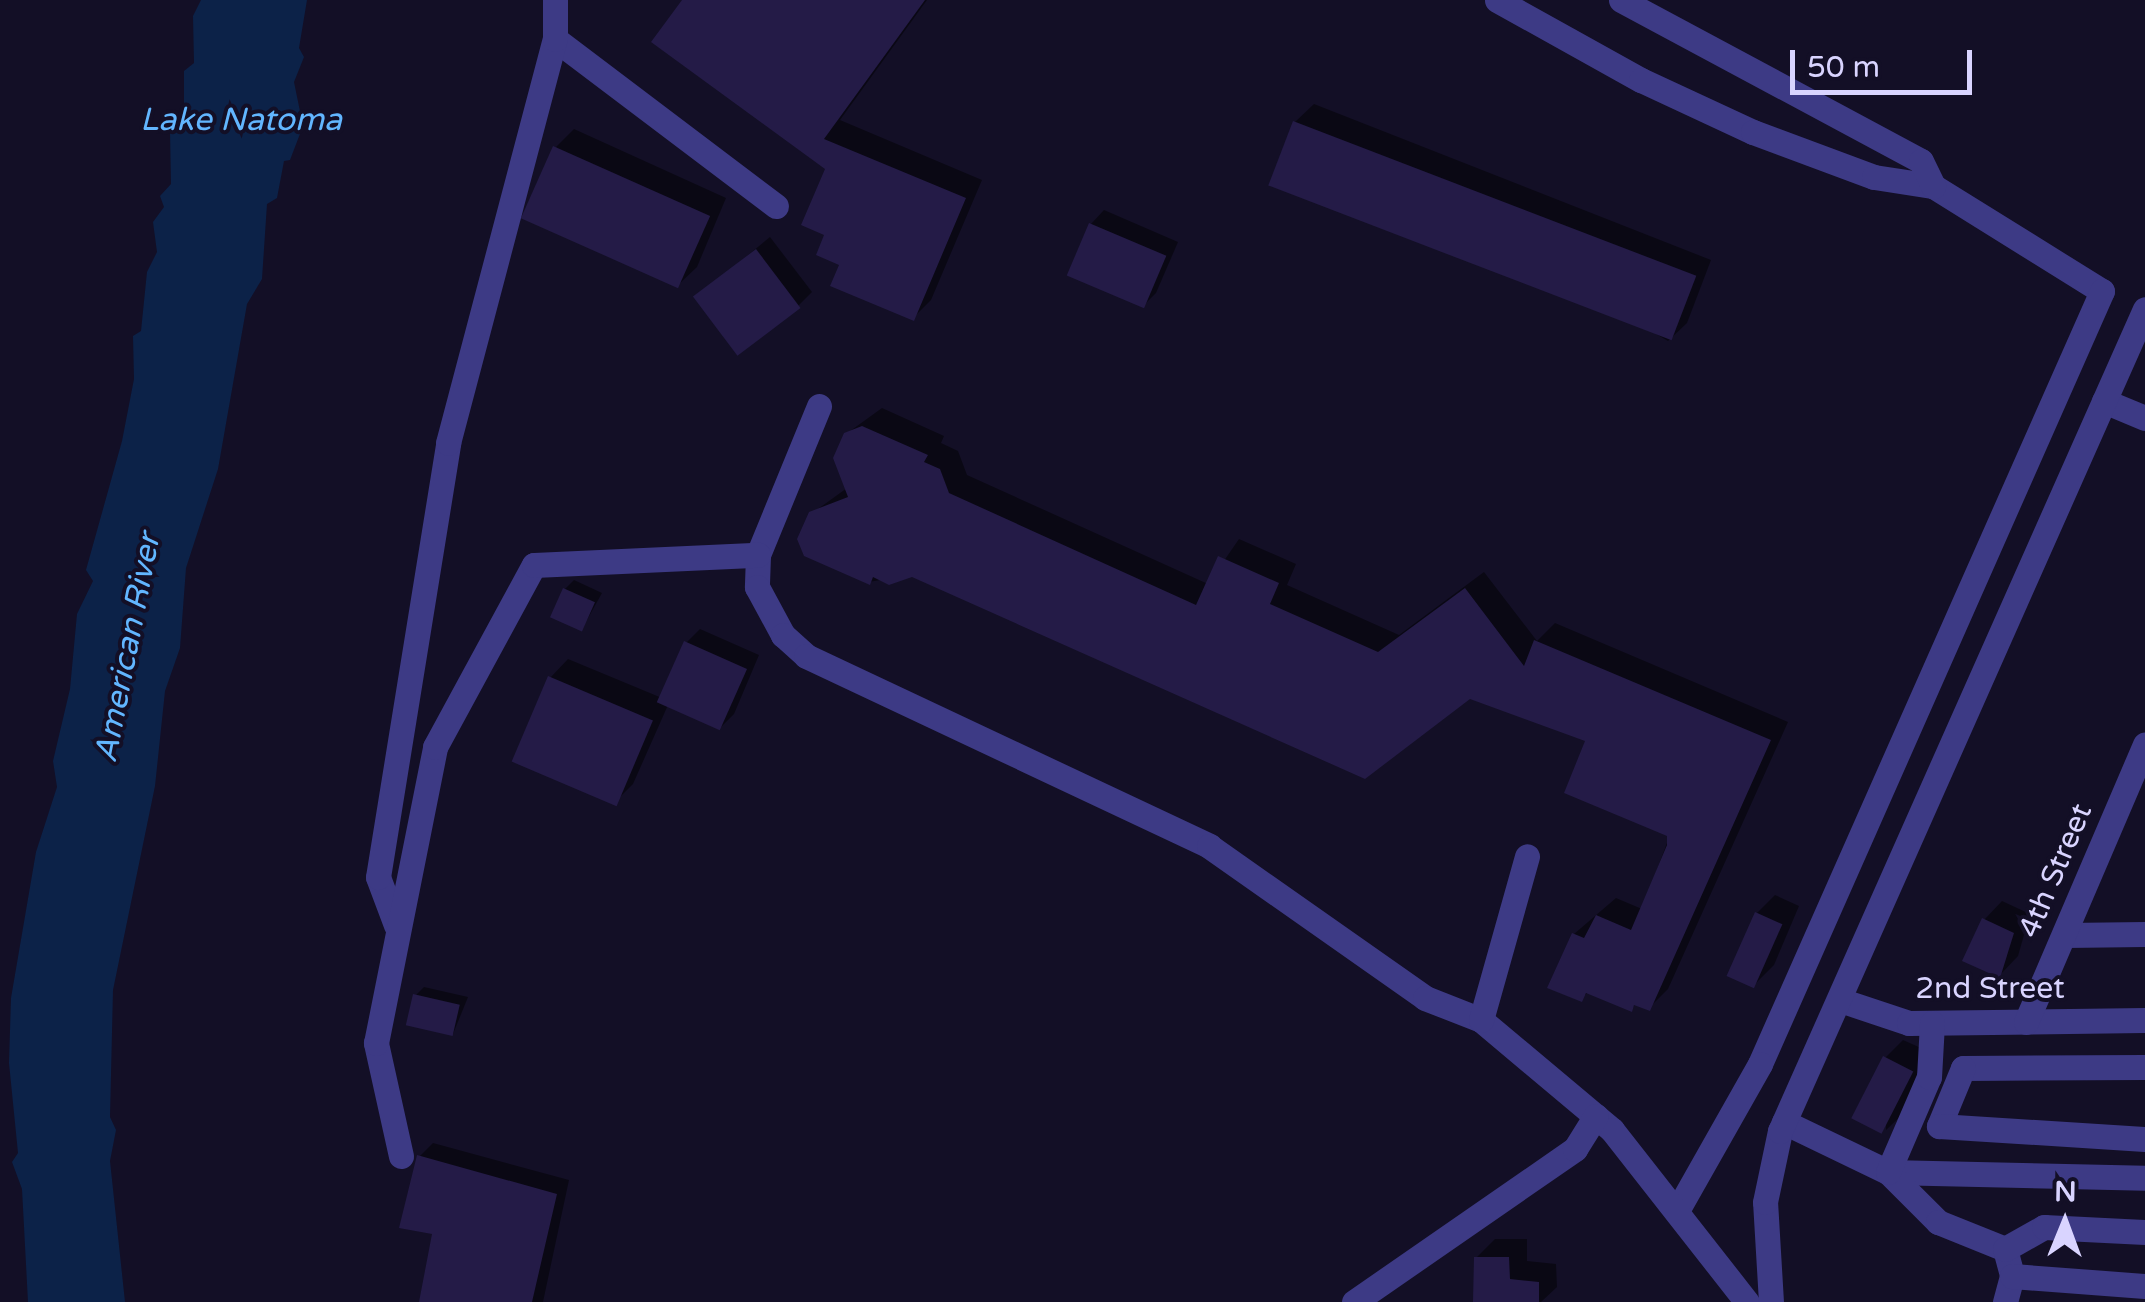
<!DOCTYPE html>
<style>
body{margin:0}
#map{position:relative;width:2145px;height:1302px;overflow:hidden;background:#130f26;font-family:"Varela Round",sans-serif}
div>[style]{position:absolute}
.water>*{inset:0;background:#0c2248}
.shadow>*{inset:0;background:#0007}
.building>*{inset:0;background:#241b47;transform-origin:0 0}
.minor>*{height:25px;margin:-12.5px;padding:0 12.5px;transform-origin:12.5px;border-radius:12.5px;background:#3d3a85}
span{translate:-50% -50%;white-space:nowrap;text-align:center;line-height:1.15;-webkit-text-stroke:8px #130f26;paint-order:stroke}
.street-label{font-size:30px;color:#d9d4ff}
.water-label{font-size:32px;color:#62b6ff;font-style:italic}
.north{position:absolute;left:2015px;top:1172px;width:100px;height:100px;-webkit-text-stroke:8px #130f26;paint-order:stroke;rotate:1deg;font-size:28px;font-weight:700;line-height:40px;text-align:center;color:#d9d4ff}
.north::after{content:'';display:block;margin:auto;width:35px;height:45px;background:#d9d4ff;clip-path:polygon(50% 0,100% 100%,50% 72%,0 100%)}
.scale{position:absolute;left:1790px;top:50px;width:182px;height:45px;box-sizing:border-box;border:5px solid #d9d4ff;border-top:0;padding-left:12px;font-size:30px;line-height:35px;white-space:nowrap;color:#d9d4ff;-webkit-text-stroke:8px #130f26;paint-order:stroke}
</style>
<div id="map">
<div class="water">
<i style="clip-path:polygon(201px 0,307px 0,299px 48px,304px 57px,294px 82px,303px 126px,290px 160px,284px 161px,277px 198px,267px 204px,262px 279px,247px 304px,218px 469px,186px 568px,180px 648px,165px 691px,155px 786px,113px 990px,110px 1117px,116px 1130px,110px 1161px,125px 1302px,28px 1302px,22px 1189px,12px 1162px,18px 1153px,9px 1063px,11px 998px,36px 852px,57px 787px,53px 761px,70px 689px,77px 614px,93px 581px,86px 570px,122px 441px,134px 379px,133px 336px,141px 331px,147px 272px,157px 252px,153px 222px,164px 207px,160px 196px,171px 184px,170px 131px,184px 105px,184px 71px,194px 63px,193px 16px)"></i>
</div>
<div class="shadow">
<i style="clip-path:polygon(685px 0,927px 0,840px 120px,982px 180px,931px 300px,913px 318px,842px 264px,827px 234px,828px 168px)"></i>
<i style="clip-path:polygon(1314px 104px,1711px 260px,1687px 323px,1668px 341px,1295px 122px)"></i>
<i style="clip-path:polygon(574px 129px,726px 198px,697px 267px,678px 285px,556px 147px)"></i>
<i style="clip-path:polygon(1104px 210px,1178px 242px,1156px 293px,1142px 307px,1091px 224px)"></i>
<i style="clip-path:polygon(770px 237px,812px 292px,798px 306px,697px 297px)"></i>
<i style="clip-path:polygon(882px 408px,944px 436px,941px 443px,958px 451px,967px 475px,1208px 584px,1239px 539px,1296px 564px,1287px 585px,1399px 635px,1484px 572px,1537px 641px,1555px 623px,1788px 722px,1668px 989px,1649px 1008px,1636px 1003px,1631px 1009px,1588px 992px,1581px 999px,1574px 934px,1616px 898px,1642px 909px,1670px 835px,1588px 740px,1470px 696px,913px 574px,869px 582px,811px 514px,847px 488px,846px 434px)"></i>
<i style="clip-path:polygon(574px 580px,602px 593px,582px 629px,565px 589px)"></i>
<i style="clip-path:polygon(700px 629px,759px 655px,734px 714px,720px 728px,668px 705px,633px 784px,615px 802px,550px 678px,568px 659px,662px 698px,686px 643px)"></i>
<i style="clip-path:polygon(1775px 895px,1799px 906px,1774px 965px,1756px 983px,1757px 913px)"></i>
<i style="clip-path:polygon(2002px 901px,2030px 914px,2018px 956px,2000px 975px,1984px 920px)"></i>
<i style="clip-path:polygon(424px 987px,468px 997px,453px 1034px,415px 996px)"></i>
<i style="clip-path:polygon(1903px 1040px,1930px 1052px,1905px 1112px,1886px 1130px,1885px 1058px)"></i>
<i style="clip-path:polygon(433px 1143px,569px 1180px,543px 1302px,422px 1302px,435px 1232px,419px 1157px)"></i>
<i style="clip-path:polygon(1495px 1239px,1527px 1239px,1527px 1261px,1556px 1264px,1557px 1287px,1541px 1302px,1475px 1302px,1476px 1258px)"></i>
</div>
<div class="building">
<i style="clip-path:polygon(682px 0,925px 0,824px 139px,966px 198px,914px 321px,830px 286px,839px 265px,816px 255px,824px 235px,801px 225px,825px 169px,651px 42px)"></i>
<i style="left:1293px;top:121px;width:432px;height:69px;rotate:21deg"></i>
<i style="left:553px;top:146px;width:172px;height:79px;rotate:24deg"></i>
<i style="left:1089px;top:223px;width:84px;height:57px;rotate:23deg"></i>
<i style="left:756px;top:249px;width:74px;height:79px;rotate:53deg"></i>
<i style="clip-path:polygon(862px 426px,928px 455px,924px 462px,940px 469px,949px 493px,1196px 605px,1218px 556px,1279px 583px,1270px 604px,1378px 652px,1465px 588px,1524px 666px,1534px 640px,1771px 740px,1650px 1011px,1634px 1005px,1632px 1012px,1586px 993px,1582px 1002px,1547px 988px,1572px 933px,1584px 938px,1596px 915px,1631px 930px,1667px 845px,1667px 836px,1564px 793px,1585px 741px,1470px 699px,1365px 779px,912px 577px,889px 585px,873px 577px,870px 585px,804px 556px,797px 539px,809px 512px,848px 497px,833px 458px,844px 433px)"></i>
<i style="left:563px;top:588px;width:35px;height:32px;rotate:24deg"></i>
<i style="left:684px;top:641px;width:69px;height:67px;rotate:24deg"></i>
<i style="left:548px;top:676px;width:114px;height:93px;rotate:23deg"></i>
<i style="left:1755px;top:912px;width:30px;height:70px;rotate:24deg"></i>
<i style="clip-path:polygon(1982px 918px,2014px 933px,2000px 978px,1962px 961px)"></i>
<i style="left:413px;top:994px;width:48px;height:32px;rotate:13deg"></i>
<i style="left:1883px;top:1056px;width:34px;height:70px;rotate:27deg"></i>
<i style="clip-path:polygon(417px 1155px,557px 1194px,532px 1302px,419px 1302px,432px 1234px,399px 1228px)"></i>
<i style="clip-path:polygon(1474px 1257px,1509px 1257px,1510px 1279px,1539px 1282px,1539px 1302px,1473px 1302px)"></i>
</div>
<div class="minor">
<i style="left:1497px;top:0;width:165px;rotate:29.1deg"></i>
<i style="left:1641px;top:80px;width:123px;rotate:24.9deg"></i>
<i style="left:1753px;top:132px;width:129px;rotate:20.4deg"></i>
<i style="left:1874px;top:177px;width:60px;rotate:8.7deg"></i>
<i style="left:1933px;top:186px;width:199px;rotate:31.9deg"></i>
<i style="left:2102px;top:291px;width:845px;rotate:113.87deg"></i>
<i style="left:1760px;top:1064px;width:167px;rotate:119.5deg"></i>
<i style="left:1621px;top:0;width:340px;rotate:28.2deg"></i>
<i style="left:1921px;top:161px;width:28px;rotate:64deg"></i>
<i style="left:555px;top:39px;width:277px;rotate:37.1deg"></i>
<i style="left:2104px;top:401px;width:44px;rotate:22.5deg"></i>
<i style="left:819px;top:406px;width:161px;rotate:112.3deg"></i>
<i style="left:758px;top:555px;width:32px;rotate:92deg"></i>
<i style="left:757px;top:587px;width:55px;rotate:61.6deg"></i>
<i style="left:783px;top:635px;width:31px;rotate:42deg"></i>
<i style="left:806px;top:656px;width:446px;rotate:25.2deg"></i>
<i style="left:1209px;top:846px;width:264px;rotate:35.1deg"></i>
<i style="left:1425px;top:998px;width:60px;rotate:21.4deg"></i>
<i style="left:1481px;top:1020px;width:171px;rotate:40deg"></i>
<i style="left:1612px;top:1130px;width:219px;rotate:51.9deg"></i>
<i style="left:396px;top:925px;width:51px;rotate:-110.6deg"></i>
<i style="left:378px;top:877px;width:440px;rotate:-80.8deg"></i>
<i style="left:448px;top:443px;width:418px;rotate:-75.2deg"></i>
<i style="left:555px;top:39px;width:39px;rotate:-90deg"></i>
<i style="left:2065px;top:935px;width:80px;rotate:-0.7deg"></i>
<i style="left:1840px;top:1000px;width:73px;rotate:18.4deg"></i>
<i style="left:1909px;top:1023px;width:236px;rotate:-0.7deg"></i>
<i style="left:1481px;top:1020px;width:170px;rotate:-74.3deg"></i>
<i style="left:2026px;top:1022px;width:302px;rotate:-66.8deg"></i>
<i style="left:2145px;top:1067px;width:182px;rotate:179.7deg"></i>
<i style="left:1963px;top:1068px;width:63px;rotate:112.5deg"></i>
<i style="left:1939px;top:1126px;width:206px;rotate:3.6deg"></i>
<i style="left:1784px;top:1122px;width:115px;rotate:25.7deg"></i>
<i style="left:1888px;top:1172px;width:257px;rotate:1.3deg"></i>
<i style="left:401px;top:1156px;width:116px;rotate:-102.5deg"></i>
<i style="left:376px;top:1043px;width:302px;rotate:-78.7deg"></i>
<i style="left:435px;top:747px;width:207px;rotate:-61.5deg"></i>
<i style="left:534px;top:565px;width:224px;rotate:-2.6deg"></i>
<i style="left:1888px;top:1172px;width:71px;rotate:45deg"></i>
<i style="left:1938px;top:1222px;width:72px;rotate:21.9deg"></i>
<i style="left:2005px;top:1249px;width:28px;rotate:75deg"></i>
<i style="left:2012px;top:1276px;width:27px;rotate:105deg"></i>
<i style="left:1888px;top:1172px;width:103px;rotate:-66.7deg"></i>
<i style="left:1929px;top:1077px;width:54px;rotate:-86.8deg"></i>
<i style="left:2005px;top:1249px;width:45px;rotate:-29.4deg"></i>
<i style="left:2044px;top:1227px;width:101px;rotate:2.8deg"></i>
<i style="left:2012px;top:1276px;width:133px;rotate:4.3deg"></i>
<i style="left:1354px;top:1302px;width:269px;rotate:-34.7deg"></i>
<i style="left:1575px;top:1149px;width:39px;rotate:-58deg"></i>
<i style="left:1771px;top:1302px;width:100px;rotate:-93.4deg"></i>
<i style="left:1765px;top:1202px;width:73px;rotate:-78.1deg"></i>
<i style="left:1780px;top:1131px;width:899px;rotate:-66.06deg"></i>
</div>
<div class="street-label">
<span style="left:2056px;top:871px;rotate:-67deg">4th Street</span>
<span style="left:1990px;top:989px">2nd Street</span>
</div>
<div class="water-label">
<span style="left:241px;top:120px">Lake Natoma</span>
<span style="left:128px;top:648px;rotate:-79deg">American River</span>
</div>
<div class="north">N</div>
<div class="scale">50 m</div>
</div>
